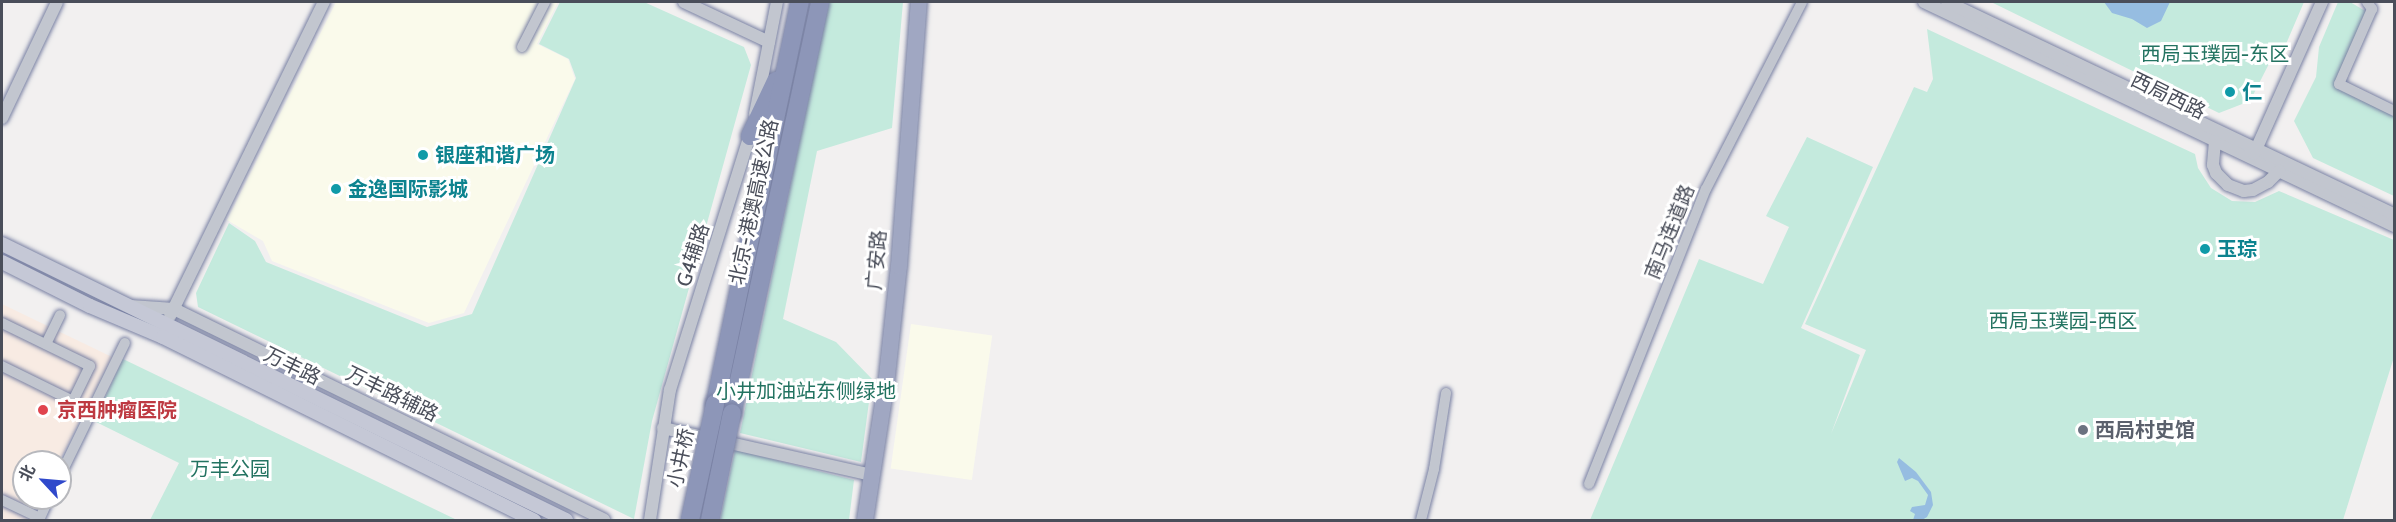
<!DOCTYPE html>
<meta charset="utf-8">
<style>
body{margin:0}
#map{position:relative;width:2396px;height:522px;overflow:hidden;background:#f2f0f0;font-family:Cabin,"Noto Sans SC",sans-serif}
div>[style]{position:absolute}
.commercial>*{inset:0;background:#fafaeb;transform-origin:0 0}
.medical>*{inset:0;background:#f8ebe3}
.green>*{inset:0;background:#c4eadd}
.water>*{inset:0;background:#96bde1}
.roads{filter:drop-shadow(0 0 2px #7981a3) drop-shadow(0 0 2px #7981a3)}
.minor>*{height:10px;margin:-5px;padding:0 5px;transform-origin:5px;border-radius:5px;background:#c2c6cf}
.tertiary>*{height:12px;margin:-6px;padding:0 6px;transform-origin:6px;border-radius:6px;background:#c2c6cf}
.secondary>*{height:14px;margin:-7px;padding:0 7px;transform-origin:7px;border-radius:7px;background:#c5c8d6}
.trunk>*{height:16px;margin:-8px;padding:0 8px;transform-origin:8px;border-radius:8px;background:#a0a7c2}
.motorway>*{height:18px;margin:-9px;padding:0 9px;transform-origin:9px;border-radius:9px;background:#8d96b8}
.bridges{filter:drop-shadow(0 0 2px #7981a3) drop-shadow(0 0 2px #7981a3)}
.motorway-bridge>*{height:18px;margin:-9px;padding:0 9px;transform-origin:9px;border-radius:9px;background:#8d96b8}
.dots>*{width:16px;height:16px;translate:-50% -50%;box-sizing:border-box;border:3px solid #fff;border-radius:50%}
span{translate:-50% -50%;white-space:nowrap;text-align:center;line-height:1.15;-webkit-text-stroke:6px #fff;paint-order:stroke}
.park-label{font-size:20px;color:#237361}
.culture-label{font-size:20px;color:#0d838f;font-weight:700}
.left{translate:0 -50%;text-align:left}
.street-label{font-size:20px;color:#4a4e5a}
.health-label{font-size:20px;color:#be3a42;font-weight:700}
.worship-label{font-size:20px;color:#5b616d;font-weight:700}
.frame{position:absolute;inset:0;border:3px solid #4a4e5a;pointer-events:none}
.north{position:absolute;left:12px;top:450px;width:60px;height:60px;box-sizing:border-box;background:#fff;border:2px solid #b7b8bd;border-radius:50%;rotate:296deg;font-size:16px;font-weight:700;line-height:24px;text-align:center;color:#4a4e5a}
.north::after{content:'';display:block;margin:auto;width:21px;height:27px;background:#3049cb;clip-path:polygon(50% 0,100% 100%,50% 72%,0 100%)}
</style>
<div id="map">
<div class="commercial">
<i style="clip-path:polygon(336px 2px,558px 2px,537px 44px,568px 59px,575px 79px,464px 313px,429px 323px,272px 261px,263px 241px,227px 220px)"></i>
<i style="left:911px;top:324px;width:82px;height:146px;rotate:8deg"></i>
</div>
<div class="medical">
<i style="clip-path:polygon(2px 304px,112px 357px,59px 462px,24px 462px,24px 498px,40px 498px,29px 520px,2px 520px)"></i>
</div>
<div class="green">
<i style="clip-path:polygon(560px 2px,644px 2px,744px 47px,751px 65px,652px 421px,634px 519px,198px 307px,196px 293px,229px 223px,255px 241px,266px 262px,427px 327px,472px 314px,576px 78px,569px 59px,539px 44px)"></i>
<i style="clip-path:polygon(828px 2px,903px 2px,892px 128px,817px 151px,783px 319px,836px 342px,872px 379px,861px 462px,740px 433px)"></i>
<i style="clip-path:polygon(1991px 2px,2304px 2px,2286px 44px,2274px 54px,2250px 101px,2219px 113px)"></i>
<i style="clip-path:polygon(2338px 2px,2350px 2px,2367px 12px,2334px 85px,2394px 116px,2394px 196px,2313px 158px,2294px 121px,2316px 77px,2319px 47px)"></i>
<i style="clip-path:polygon(1927px 29px,2195px 154px,2198px 168px,2211px 188px,2232px 201px,2255px 202px,2279px 191px,2394px 240px,2394px 357px,2343px 520px,1590px 520px,1699px 259px,1763px 284px,1789px 227px,1766px 216px,1807px 137px,1873px 167px,1801px 328px,1860px 355px,1831px 434px,1866px 350px,1805px 324px,1914px 87px,1927px 92px,1933px 79px)"></i>
<i style="clip-path:polygon(123px 359px,457px 520px,150px 520px,179px 463px,94px 421px)"></i>
<i style="clip-path:polygon(735px 450px,854px 480px,849px 520px,720px 520px)"></i>
</div>
<div class="water">
<i style="clip-path:polygon(2104px 2px,2170px 2px,2161px 21px,2147px 28px,2132px 19px,2112px 13px)"></i>
<i style="clip-path:polygon(1899px 458px,1916px 472px,1931px 492px,1933px 505px,1927px 517px,1922px 520px,1913px 520px,1915px 514px,1910px 511px,1912px 507px,1925px 505px,1928px 495px,1918px 481px,1912px 478px,1905px 481px,1897px 462px)"></i>
</div>
<div class="roads">
<div class="minor">
<i style="left:2367px;top:2px;width:9px;rotate:54deg"></i>
<i style="left:2372px;top:9px;width:82px;rotate:113.7deg"></i>
<i style="left:2339px;top:84px;width:61px;rotate:26.1deg"></i>
<i style="left:522px;top:47px;width:51px;rotate:-62.9deg"></i>
<i style="left:2px;top:323px;width:98px;rotate:26deg"></i>
<i style="left:90px;top:366px;width:39px;rotate:116deg"></i>
<i style="left:73px;top:401px;width:79px;rotate:-153.8deg"></i>
<i style="left:46px;top:344px;width:32px;rotate:-64deg"></i>
<i style="left:60px;top:476px;width:148px;rotate:-64deg"></i>
<i style="left:1589px;top:484px;width:317px;rotate:-68.4deg"></i>
<i style="left:1706px;top:189px;width:210px;rotate:-62.8deg"></i>
<i style="left:2px;top:500px;width:42px;rotate:25.3deg"></i>
<i style="left:40px;top:518px;width:22px;rotate:-66deg"></i>
<i style="left:1421px;top:520px;width:53px;rotate:-75.7deg"></i>
<i style="left:1434px;top:469px;width:77px;rotate:-81deg"></i>
</div>
<div class="tertiary">
<i style="left:684px;top:2px;width:94px;rotate:25.2deg"></i>
<i style="left:1924px;top:2px;width:521px;rotate:25.48deg"></i>
<i style="left:1947px;top:2px;width:495px;rotate:25.4deg"></i>
<i style="left:755px;top:114px;width:114px;rotate:-78.9deg"></i>
<i style="left:2px;top:118px;width:128px;rotate:-64.6deg"></i>
<i style="left:2215px;top:141px;width:24px;rotate:95deg"></i>
<i style="left:2213px;top:165px;width:9px;rotate:69deg"></i>
<i style="left:2216px;top:173px;width:17px;rotate:45deg"></i>
<i style="left:2228px;top:185px;width:17px;rotate:21deg"></i>
<i style="left:2244px;top:191px;width:9px;rotate:-6deg"></i>
<i style="left:2253px;top:190px;width:17px;rotate:-28deg"></i>
<i style="left:2268px;top:182px;width:16px;rotate:-45deg"></i>
<i style="left:2254px;top:154px;width:167px;rotate:-65.9deg"></i>
<i style="left:130px;top:306px;width:44px;rotate:3.9deg"></i>
<i style="left:174px;top:309px;width:479px;rotate:26.1deg"></i>
<i style="left:170px;top:316px;width:350px;rotate:-63.9deg"></i>
<i style="left:663px;top:428px;width:213px;rotate:12.7deg"></i>
<i style="left:650px;top:520px;width:132px;rotate:-81.3deg"></i>
<i style="left:670px;top:390px;width:271px;rotate:-72.6deg"></i>
</div>
<div class="secondary">
<i style="left:2px;top:244px;width:628px;rotate:26.08deg"></i>
<i style="left:2px;top:262px;width:98px;rotate:26.6deg"></i>
<i style="left:90px;top:306px;width:79px;rotate:23deg"></i>
<i style="left:163px;top:337px;width:414px;rotate:26.3deg"></i>
</div>
<div class="trunk">
<i style="left:865px;top:520px;width:137px;rotate:-81.2deg"></i>
<i style="left:886px;top:385px;width:120px;rotate:-83.8deg"></i>
<i style="left:899px;top:266px;width:265px;rotate:-85.7deg"></i>
</div>
<div class="motorway">
<i style="left:750px;top:136px;width:61px;rotate:-64.7deg"></i>
<i style="left:715px;top:404px;width:411px;rotate:-78.1deg"></i>
<i style="left:732px;top:413px;width:420px;rotate:-77.9deg"></i>
</div>
</div>
<div class="bridges">
<div class="motorway-bridge">
<i style="left:690px;top:520px;width:119px;rotate:-77.8deg"></i>
<i style="left:710px;top:520px;width:109px;rotate:-78.4deg"></i>
</div>
</div>
<div class="dots">
<i style="left:2230px;top:92px;background:#0f9aa8"></i>
<i style="left:423px;top:155px;background:#0f9aa8"></i>
<i style="left:336px;top:189px;background:#0f9aa8"></i>
<i style="left:2205px;top:249px;background:#0f9aa8"></i>
<i style="left:43px;top:410px;background:#e0444e"></i>
<i style="left:2083px;top:430px;background:#6b7280"></i>
</div>
<div class="park-label">
<span style="left:2215px;top:54px">西局玉璞园-东区</span>
<span style="left:2063px;top:321px">西局玉璞园-西区</span>
<span style="left:806px;top:391px">小井加油站东侧绿地</span>
<span style="left:230px;top:469px">万丰公园</span>
</div>
<div class="culture-label">
<span class="left" style="left:2242px;top:92px">仁</span>
<span class="left" style="left:435px;top:155px">银座和谐广场</span>
<span class="left" style="left:348px;top:189px">金逸国际影城</span>
<span class="left" style="left:2217px;top:249px">玉琮</span>
</div>
<div class="street-label">
<span style="left:2168px;top:96px;rotate:26deg">西局西路</span>
<span style="left:754px;top:202px;rotate:-78deg">北京-港澳高速公路</span>
<span style="left:1670px;top:232px;rotate:-68deg">南马连道路</span>
<span style="left:693px;top:255px;rotate:-72deg">G4辅路</span>
<span style="left:877px;top:260px;rotate:-85deg">广安路</span>
<span style="left:292px;top:366px;rotate:26deg">万丰路</span>
<span style="left:392px;top:394px;rotate:26deg">万丰路辅路</span>
<span style="left:681px;top:458px;rotate:-78deg">小井桥</span>
</div>
<div class="health-label">
<span class="left" style="left:57px;top:410px">京西肿瘤医院</span>
</div>
<div class="worship-label">
<span class="left" style="left:2095px;top:430px">西局村史馆</span>
</div>
<div class="frame"></div>
<div class="north">北</div>
</div>
